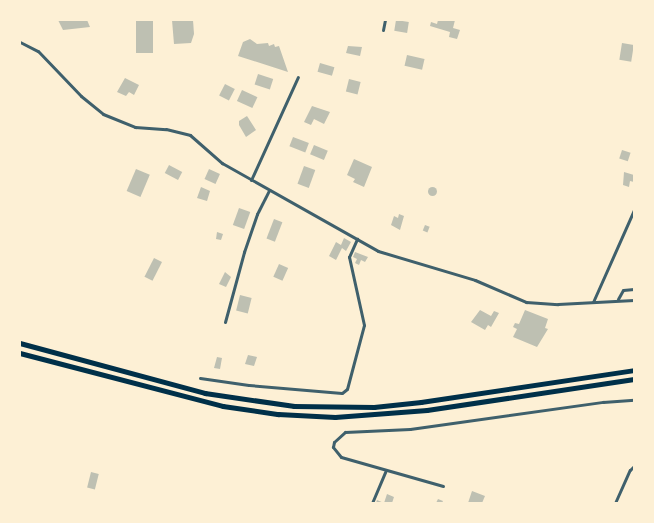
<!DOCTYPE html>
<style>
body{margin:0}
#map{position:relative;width:654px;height:523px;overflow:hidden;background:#fdf0d5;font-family:"IBM Plex Serif",serif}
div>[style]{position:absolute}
.building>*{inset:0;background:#bec0b2;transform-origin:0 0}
.round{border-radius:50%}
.minor>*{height:3px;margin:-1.5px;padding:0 1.5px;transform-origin:1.5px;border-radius:1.5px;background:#3f606c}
.secondary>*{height:4.5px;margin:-2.25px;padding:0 2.25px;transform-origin:2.25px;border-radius:2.25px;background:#003049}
span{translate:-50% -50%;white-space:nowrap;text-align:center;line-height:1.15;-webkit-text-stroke:4px #fdf0d5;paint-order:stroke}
.frame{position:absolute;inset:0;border:21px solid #fdf0d5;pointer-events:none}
</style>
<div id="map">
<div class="building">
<i style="clip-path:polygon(58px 20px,87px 20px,90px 27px,63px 30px)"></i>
<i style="left:136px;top:20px;width:17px;height:33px"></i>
<i style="clip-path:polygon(172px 20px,193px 20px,194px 34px,191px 43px,174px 44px)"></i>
<i style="left:396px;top:20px;width:13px;height:11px;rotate:9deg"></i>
<i style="clip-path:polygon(438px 20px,455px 20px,453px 28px,460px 30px,457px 39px,449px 37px,450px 32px,430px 26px,431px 22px,437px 24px)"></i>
<i style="clip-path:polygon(250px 39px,257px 44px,268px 43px,269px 46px,274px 44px,275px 47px,279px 46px,288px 72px,238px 56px,243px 42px)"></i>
<i style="left:622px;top:43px;width:12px;height:17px;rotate:9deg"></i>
<i style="clip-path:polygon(348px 46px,362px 47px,360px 56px,346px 53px)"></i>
<i style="left:407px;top:55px;width:18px;height:11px;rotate:13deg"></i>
<i style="left:320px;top:63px;width:15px;height:9px;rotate:16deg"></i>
<i style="left:258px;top:74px;width:16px;height:11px;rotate:18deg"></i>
<i style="clip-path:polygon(125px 78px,139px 85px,134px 95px,129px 92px,126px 96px,117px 92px)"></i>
<i style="left:349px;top:79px;width:12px;height:13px;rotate:14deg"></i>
<i style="left:225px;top:84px;width:11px;height:13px;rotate:27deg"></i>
<i style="left:242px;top:90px;width:17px;height:12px;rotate:25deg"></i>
<i style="clip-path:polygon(312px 106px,330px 112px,324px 124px,314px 119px,311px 125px,304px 122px)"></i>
<i style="clip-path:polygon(247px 116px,256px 130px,246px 137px,239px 125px,239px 121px)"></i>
<i style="left:293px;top:137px;width:17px;height:10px;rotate:21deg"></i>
<i style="left:314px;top:145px;width:15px;height:10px;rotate:23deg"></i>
<i style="left:622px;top:150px;width:9px;height:9px;rotate:18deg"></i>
<i style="clip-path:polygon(354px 159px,372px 167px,364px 187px,353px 182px,355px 179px,347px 175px)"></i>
<i style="left:169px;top:165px;width:15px;height:9px;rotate:28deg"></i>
<i style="left:304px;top:166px;width:12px;height:19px;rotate:20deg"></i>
<i style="left:136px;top:169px;width:15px;height:24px;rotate:23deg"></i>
<i style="left:209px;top:169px;width:12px;height:11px;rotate:24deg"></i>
<i style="clip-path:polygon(624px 172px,634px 175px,634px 182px,630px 181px,629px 187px,623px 185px)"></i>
<i class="round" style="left:427.5px;top:186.5px;width:9px;height:9px"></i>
<i style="clip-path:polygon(201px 187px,210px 191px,207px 201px,197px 198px)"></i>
<i style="left:239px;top:208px;width:12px;height:18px;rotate:20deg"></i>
<i style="clip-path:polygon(399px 214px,404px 216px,400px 230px,391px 225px,394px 216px,398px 218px)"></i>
<i style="left:274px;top:219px;width:9px;height:21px;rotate:21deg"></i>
<i style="left:425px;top:225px;width:5px;height:6px;rotate:22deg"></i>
<i style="clip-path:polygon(217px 232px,223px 234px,221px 240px,216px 239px)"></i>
<i style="clip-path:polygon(344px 238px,351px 242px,346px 251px,342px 248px,336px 260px,329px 256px,336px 242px,341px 245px)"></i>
<i style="clip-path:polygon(355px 252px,368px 257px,365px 262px,361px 260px,359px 265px,355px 263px,357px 259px,353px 257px)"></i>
<i style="left:154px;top:258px;width:9px;height:21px;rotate:27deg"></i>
<i style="left:279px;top:264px;width:10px;height:14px;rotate:24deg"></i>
<i style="clip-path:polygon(225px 272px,231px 277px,226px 287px,219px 284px)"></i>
<i style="left:240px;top:295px;width:12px;height:16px;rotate:14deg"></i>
<i style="clip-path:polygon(480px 310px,491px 316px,494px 311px,499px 313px,491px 327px,488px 325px,485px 330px,471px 322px)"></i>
<i style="clip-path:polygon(525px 310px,548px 319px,545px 328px,548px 329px,537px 347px,513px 337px,517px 329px,513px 327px,515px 323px,519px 324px)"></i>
<i style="clip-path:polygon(248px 355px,257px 357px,254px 366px,245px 364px)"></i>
<i style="clip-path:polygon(217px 357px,222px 358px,220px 369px,214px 368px)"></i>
<i style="left:91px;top:472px;width:8px;height:16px;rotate:14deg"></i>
<i style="clip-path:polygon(472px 491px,485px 496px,482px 503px,468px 503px)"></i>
<i style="clip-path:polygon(387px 494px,394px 497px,392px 503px,376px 503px,377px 500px,384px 503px)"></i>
<i style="clip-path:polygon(438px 499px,443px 501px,442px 503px,436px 503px)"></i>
</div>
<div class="minor">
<i style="left:383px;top:30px;width:10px;rotate:-79deg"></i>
<i style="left:20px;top:42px;width:20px;rotate:27deg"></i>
<i style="left:38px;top:51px;width:62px;rotate:46.3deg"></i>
<i style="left:81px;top:96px;width:28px;rotate:39deg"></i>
<i style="left:103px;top:114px;width:35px;rotate:22deg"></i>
<i style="left:135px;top:127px;width:31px;rotate:4deg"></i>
<i style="left:166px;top:129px;width:25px;rotate:14deg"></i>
<i style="left:190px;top:135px;width:43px;rotate:41.2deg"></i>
<i style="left:222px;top:163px;width:179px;rotate:29.4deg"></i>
<i style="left:378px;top:251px;width:101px;rotate:16.6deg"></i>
<i style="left:475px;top:280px;width:56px;rotate:23.3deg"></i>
<i style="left:526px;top:302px;width:32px;rotate:4deg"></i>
<i style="left:558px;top:304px;width:76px;rotate:-3deg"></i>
<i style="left:251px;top:180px;width:113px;rotate:-65.5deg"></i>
<i style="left:618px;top:299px;width:10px;rotate:-61deg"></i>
<i style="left:623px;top:290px;width:11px;rotate:-5deg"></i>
<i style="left:593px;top:302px;width:101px;rotate:-66deg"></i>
<i style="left:225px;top:322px;width:73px;rotate:-74.8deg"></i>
<i style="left:244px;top:252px;width:40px;rotate:-71.1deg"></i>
<i style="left:257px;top:214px;width:27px;rotate:-63deg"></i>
<i style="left:200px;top:378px;width:49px;rotate:8.1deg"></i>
<i style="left:249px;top:385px;width:93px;rotate:4.9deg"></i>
<i style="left:342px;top:393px;width:6px;rotate:-39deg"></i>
<i style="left:347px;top:389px;width:66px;rotate:-75.1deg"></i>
<i style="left:364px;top:325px;width:70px;rotate:-102.4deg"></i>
<i style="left:349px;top:257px;width:20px;rotate:-66deg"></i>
<i style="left:443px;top:486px;width:106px;rotate:-164.1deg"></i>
<i style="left:341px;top:457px;width:13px;rotate:-129deg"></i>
<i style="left:333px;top:447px;width:5px;rotate:-79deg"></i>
<i style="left:334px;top:442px;width:15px;rotate:-42deg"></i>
<i style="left:345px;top:432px;width:65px;rotate:-2.6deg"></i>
<i style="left:410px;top:429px;width:195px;rotate:-8deg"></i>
<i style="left:603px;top:402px;width:31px;rotate:-4deg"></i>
<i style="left:372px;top:503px;width:34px;rotate:-67deg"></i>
<i style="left:615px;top:503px;width:36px;rotate:-66deg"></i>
<i style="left:630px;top:470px;width:6px;rotate:-45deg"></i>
</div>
<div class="secondary">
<i style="left:20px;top:343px;width:192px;rotate:15.1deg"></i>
<i style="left:205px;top:393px;width:90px;rotate:8.3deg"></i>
<i style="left:294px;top:406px;width:80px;rotate:0.7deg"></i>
<i style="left:374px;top:407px;width:47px;rotate:-6.1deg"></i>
<i style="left:421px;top:402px;width:215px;rotate:-8.5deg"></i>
<i style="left:20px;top:353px;width:210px;rotate:14.6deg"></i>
<i style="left:223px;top:406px;width:56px;rotate:8.3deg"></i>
<i style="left:278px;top:414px;width:57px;rotate:3deg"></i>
<i style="left:335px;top:417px;width:92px;rotate:-4.4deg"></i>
<i style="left:427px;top:410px;width:209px;rotate:-8.5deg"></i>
</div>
<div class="frame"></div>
</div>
